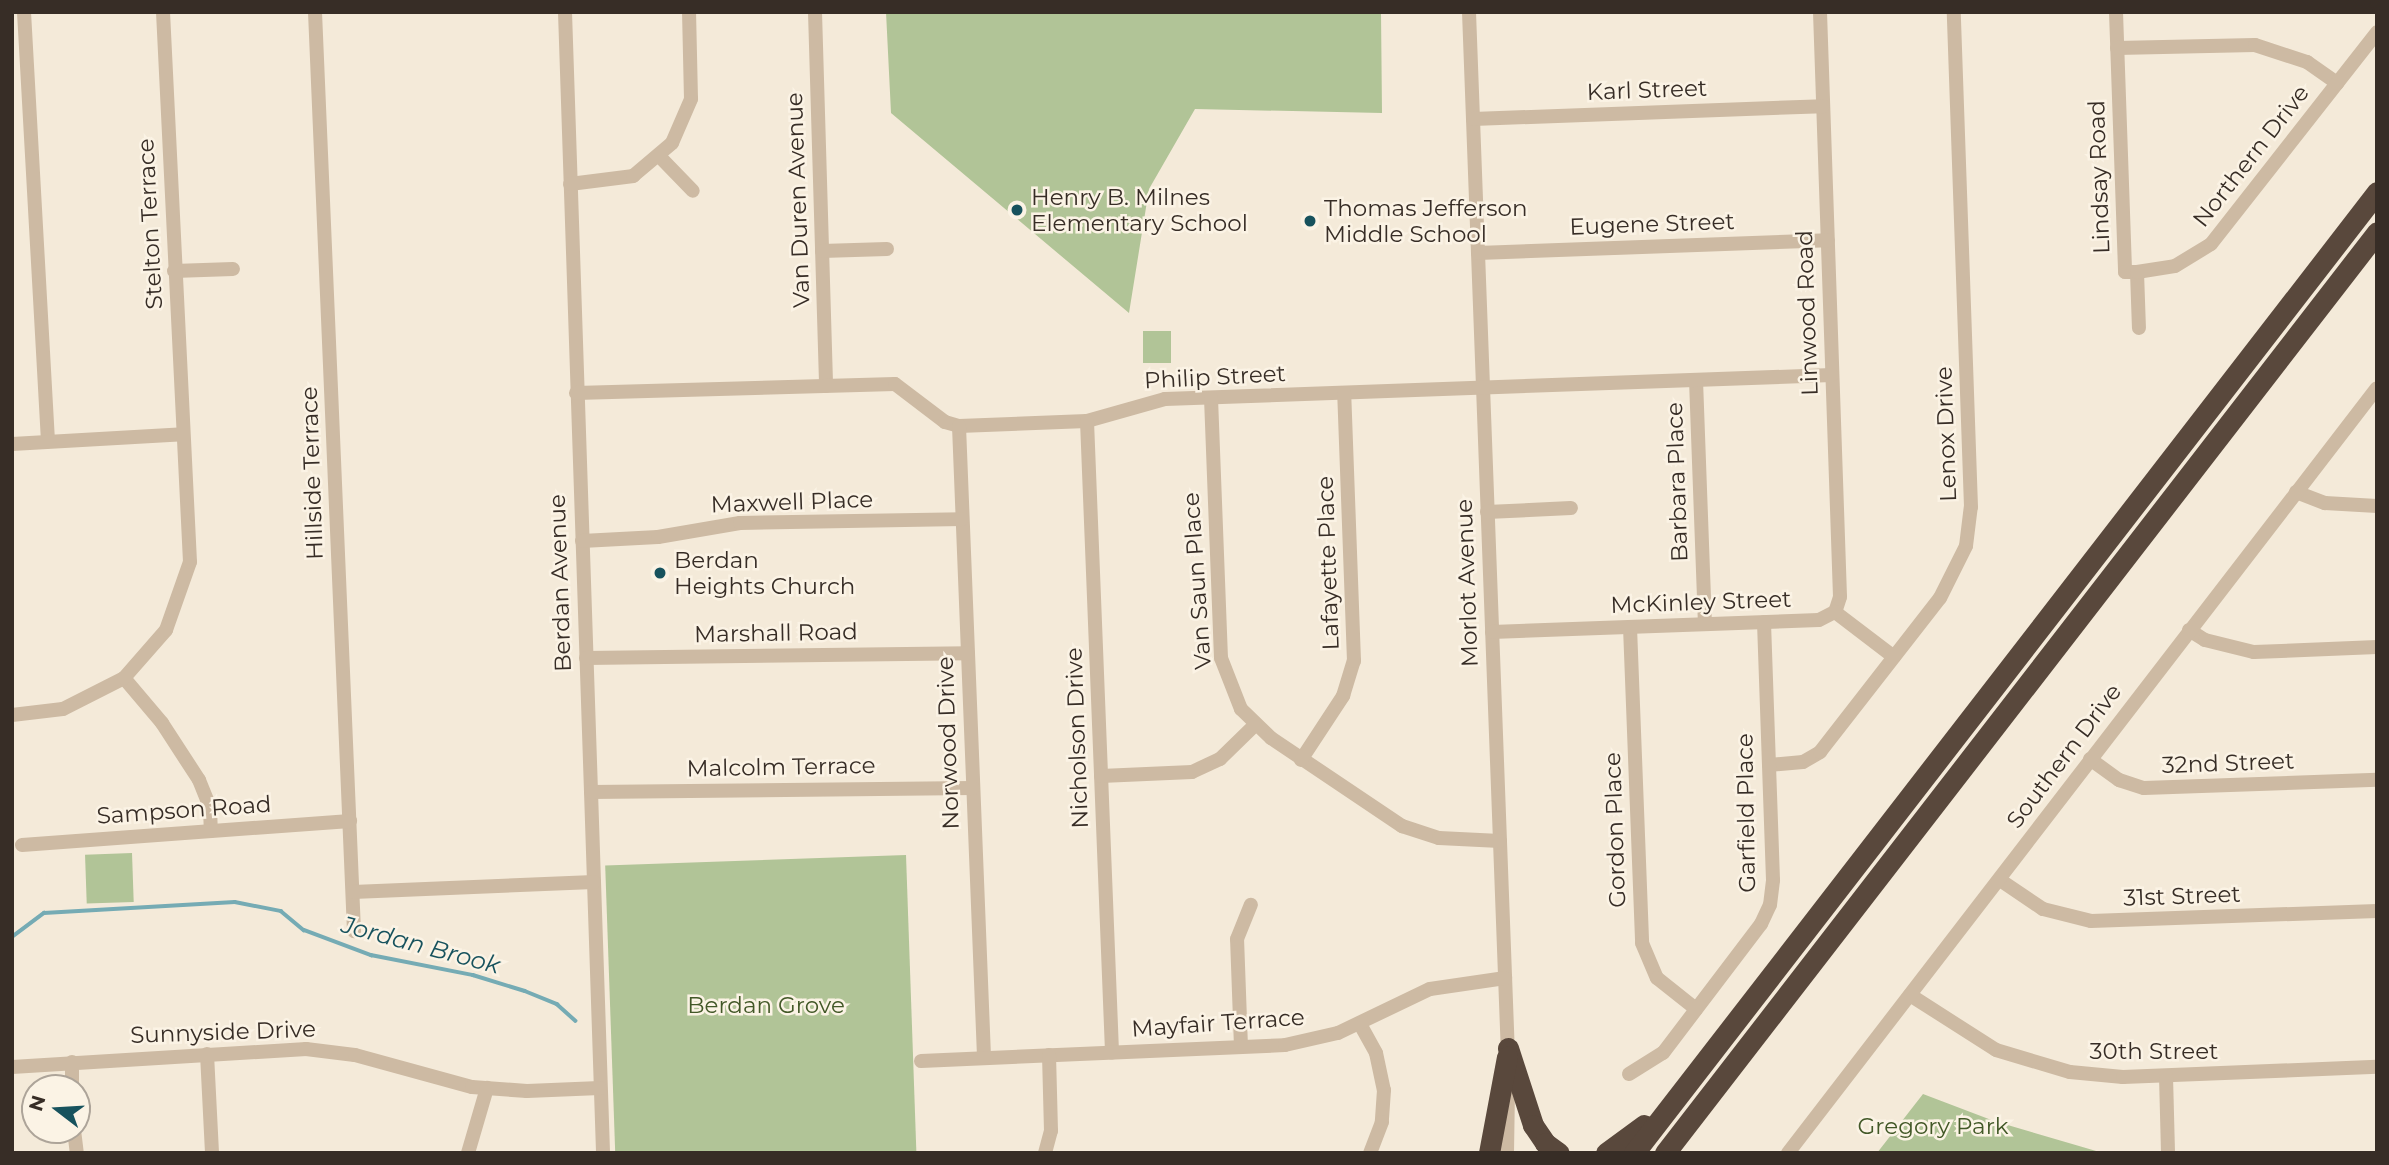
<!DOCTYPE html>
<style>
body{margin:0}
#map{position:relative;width:2389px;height:1165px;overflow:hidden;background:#f4ead9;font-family:Montserrat,sans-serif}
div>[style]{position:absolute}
.green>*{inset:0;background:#b1c497;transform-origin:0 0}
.stream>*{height:3.5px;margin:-1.75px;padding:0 1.75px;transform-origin:1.75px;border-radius:1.75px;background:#75abb4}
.minor>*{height:14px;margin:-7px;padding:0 7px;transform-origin:7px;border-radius:7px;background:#cdbaa3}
.highway>*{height:21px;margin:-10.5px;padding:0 10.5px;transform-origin:10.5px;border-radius:10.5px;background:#59483c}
.dots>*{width:19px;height:19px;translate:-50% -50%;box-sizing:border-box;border:4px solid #fbf3e5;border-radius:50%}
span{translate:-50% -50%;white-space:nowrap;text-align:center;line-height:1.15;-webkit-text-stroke:5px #fbf3e5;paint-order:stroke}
.street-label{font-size:23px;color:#372d26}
.poi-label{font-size:23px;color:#372d26}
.left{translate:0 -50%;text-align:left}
.park-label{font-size:23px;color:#425827}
.water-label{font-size:24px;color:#17525d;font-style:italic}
.frame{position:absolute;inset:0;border:14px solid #372d26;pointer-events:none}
.north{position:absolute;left:21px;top:1074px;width:70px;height:70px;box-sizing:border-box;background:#fbf3e5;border:2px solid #ada499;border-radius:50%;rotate:287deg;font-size:19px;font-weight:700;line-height:28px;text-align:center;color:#372d26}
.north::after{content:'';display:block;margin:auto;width:24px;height:32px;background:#17525d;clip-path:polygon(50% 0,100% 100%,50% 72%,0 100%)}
</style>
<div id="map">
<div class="green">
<i style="clip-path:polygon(886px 12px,1381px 12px,1382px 113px,1195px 109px,1149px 189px,1129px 313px,891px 113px)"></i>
<i style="left:1171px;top:331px;width:32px;height:28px;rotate:90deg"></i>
<i style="left:132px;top:853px;width:49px;height:47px;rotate:88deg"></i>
<i style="left:906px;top:855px;width:298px;height:301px;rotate:88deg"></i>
<i style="clip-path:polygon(1923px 1094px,1994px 1121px,2103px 1153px,1877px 1153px)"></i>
</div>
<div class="stream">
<i style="left:12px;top:937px;width:40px;rotate:-37deg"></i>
<i style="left:44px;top:913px;width:191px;rotate:-3.3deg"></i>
<i style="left:235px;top:902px;width:47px;rotate:11.1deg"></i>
<i style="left:281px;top:911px;width:30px;rotate:40deg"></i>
<i style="left:304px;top:930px;width:72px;rotate:20.5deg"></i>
<i style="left:371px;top:955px;width:104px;rotate:11.1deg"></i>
<i style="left:473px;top:975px;width:54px;rotate:17.1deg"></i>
<i style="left:525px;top:991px;width:35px;rotate:22deg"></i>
<i style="left:557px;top:1004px;width:25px;rotate:42deg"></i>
</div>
<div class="minor">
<i style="left:24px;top:12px;width:430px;rotate:86.8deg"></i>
<i style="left:315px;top:12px;width:920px;rotate:87.57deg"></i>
<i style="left:565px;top:12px;width:1142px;rotate:88.09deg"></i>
<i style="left:815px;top:12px;width:374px;rotate:88.3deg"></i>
<i style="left:1469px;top:12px;width:1046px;rotate:87.86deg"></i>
<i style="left:1820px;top:12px;width:585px;rotate:88.04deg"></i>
<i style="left:1840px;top:597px;width:16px;rotate:108deg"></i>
<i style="left:2116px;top:12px;width:260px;rotate:88deg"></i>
<i style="left:2125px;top:272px;width:12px"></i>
<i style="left:2137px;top:272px;width:56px;rotate:88deg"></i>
<i style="left:2117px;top:48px;width:138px;rotate:-1.2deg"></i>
<i style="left:2255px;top:45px;width:55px;rotate:18.1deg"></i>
<i style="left:2307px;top:62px;width:37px;rotate:35deg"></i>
<i style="left:1473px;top:119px;width:350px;rotate:-2.1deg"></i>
<i style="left:660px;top:157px;width:47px;rotate:45.9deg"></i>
<i style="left:570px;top:184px;width:64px;rotate:-7.2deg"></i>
<i style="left:633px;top:176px;width:51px;rotate:-40.2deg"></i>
<i style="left:672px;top:143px;width:48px;rotate:-66.6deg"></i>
<i style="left:691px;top:99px;width:87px;rotate:-91.3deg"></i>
<i style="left:822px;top:251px;width:65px;rotate:-1.8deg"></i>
<i style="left:1478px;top:253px;width:350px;rotate:-2.1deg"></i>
<i style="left:174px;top:271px;width:59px;rotate:-1.9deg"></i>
<i style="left:2137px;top:272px;width:38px;rotate:-9deg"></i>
<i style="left:2175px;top:266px;width:42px;rotate:-31.4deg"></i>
<i style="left:2211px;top:244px;width:269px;rotate:-51.9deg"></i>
<i style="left:1696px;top:380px;width:244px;rotate:87.9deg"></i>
<i style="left:576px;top:393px;width:319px;rotate:-1.6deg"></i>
<i style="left:895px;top:384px;width:63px;rotate:37.2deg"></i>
<i style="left:945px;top:422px;width:15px;rotate:16deg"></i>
<i style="left:959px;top:426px;width:128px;rotate:-2.2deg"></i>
<i style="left:1087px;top:421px;width:81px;rotate:-15.8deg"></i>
<i style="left:1165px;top:399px;width:667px;rotate:-2.06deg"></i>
<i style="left:1211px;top:398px;width:260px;rotate:87.8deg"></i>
<i style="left:1221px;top:658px;width:55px;rotate:68.6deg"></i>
<i style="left:1241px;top:709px;width:42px;rotate:44deg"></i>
<i style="left:1271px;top:738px;width:158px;rotate:33.9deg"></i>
<i style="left:1402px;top:826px;width:39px;rotate:18deg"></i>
<i style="left:1439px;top:838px;width:61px;rotate:2.8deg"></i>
<i style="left:1087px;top:421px;width:632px;rotate:87.73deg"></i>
<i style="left:959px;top:426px;width:632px;rotate:87.73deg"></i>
<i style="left:12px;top:444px;width:171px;rotate:-3.3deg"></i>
<i style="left:2296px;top:492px;width:31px;rotate:21deg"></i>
<i style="left:2325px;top:503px;width:52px;rotate:3.3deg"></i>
<i style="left:1487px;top:512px;width:84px;rotate:-2.7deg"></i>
<i style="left:582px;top:541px;width:76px;rotate:-3deg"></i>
<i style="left:658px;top:537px;width:83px;rotate:-9.7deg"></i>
<i style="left:740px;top:523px;width:222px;rotate:-1deg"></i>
<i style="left:1835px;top:612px;width:74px;rotate:37.3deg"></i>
<i style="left:1630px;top:627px;width:316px;rotate:87.8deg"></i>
<i style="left:1642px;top:943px;width:38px;rotate:67deg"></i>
<i style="left:1657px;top:978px;width:50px;rotate:38.5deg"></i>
<i style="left:2189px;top:630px;width:19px;rotate:32deg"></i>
<i style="left:2205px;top:640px;width:50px;rotate:13.8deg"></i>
<i style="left:2254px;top:652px;width:123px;rotate:-2.3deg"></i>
<i style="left:1492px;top:632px;width:327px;rotate:-2.1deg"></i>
<i style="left:1819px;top:620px;width:18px;rotate:-27deg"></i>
<i style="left:586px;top:658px;width:382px;rotate:-0.7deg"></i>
<i style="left:124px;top:678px;width:59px;rotate:49.8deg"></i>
<i style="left:162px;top:723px;width:68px;rotate:57deg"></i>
<i style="left:199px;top:780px;width:29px;rotate:68deg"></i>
<i style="left:210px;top:807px;width:24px;rotate:88deg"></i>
<i style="left:12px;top:715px;width:51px;rotate:-6.7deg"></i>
<i style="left:63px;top:709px;width:68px;rotate:-26.9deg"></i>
<i style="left:124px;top:678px;width:64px;rotate:-48.8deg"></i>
<i style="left:166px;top:630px;width:72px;rotate:-70.6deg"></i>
<i style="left:190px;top:562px;width:551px;rotate:-92.81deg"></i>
<i style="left:2090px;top:759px;width:36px;rotate:36deg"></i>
<i style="left:2119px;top:780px;width:26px;rotate:18deg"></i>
<i style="left:2144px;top:788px;width:233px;rotate:-2deg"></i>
<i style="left:1301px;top:760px;width:77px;rotate:-56.7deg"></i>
<i style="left:1343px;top:696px;width:37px;rotate:-73deg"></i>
<i style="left:1354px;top:661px;width:268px;rotate:-92.1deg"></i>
<i style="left:1769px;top:765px;width:34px;rotate:-5deg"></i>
<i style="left:1803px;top:762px;width:20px;rotate:-30deg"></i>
<i style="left:1820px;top:752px;width:195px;rotate:-52.1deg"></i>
<i style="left:1940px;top:598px;width:58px;rotate:-63.4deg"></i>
<i style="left:1966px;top:546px;width:39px;rotate:-83deg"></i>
<i style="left:1971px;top:507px;width:495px;rotate:-92deg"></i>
<i style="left:1101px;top:776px;width:91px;rotate:-2.5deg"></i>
<i style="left:1192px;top:772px;width:31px;rotate:-25deg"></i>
<i style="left:1220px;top:759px;width:49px;rotate:-44.2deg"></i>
<i style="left:591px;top:792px;width:382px;rotate:-0.6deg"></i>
<i style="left:22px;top:845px;width:329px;rotate:-4.2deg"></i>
<i style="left:2000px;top:880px;width:52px;rotate:34deg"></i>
<i style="left:2043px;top:909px;width:49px;rotate:14deg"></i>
<i style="left:2091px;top:921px;width:286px;rotate:-2deg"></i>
<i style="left:353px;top:892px;width:241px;rotate:-2.4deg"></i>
<i style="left:1910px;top:995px;width:102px;rotate:32.6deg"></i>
<i style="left:1996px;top:1050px;width:77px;rotate:16.6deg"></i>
<i style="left:2070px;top:1072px;width:53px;rotate:5.4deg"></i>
<i style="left:2123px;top:1077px;width:254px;rotate:-2.3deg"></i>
<i style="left:1360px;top:1024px;width:33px;rotate:61deg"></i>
<i style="left:1376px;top:1053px;width:38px;rotate:78deg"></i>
<i style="left:1384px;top:1090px;width:32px;rotate:94deg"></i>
<i style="left:1382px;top:1122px;width:33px;rotate:111deg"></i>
<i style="left:1241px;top:1047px;width:108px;rotate:-92.1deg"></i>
<i style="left:1237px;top:939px;width:37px;rotate:-68deg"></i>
<i style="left:207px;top:1054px;width:99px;rotate:87.1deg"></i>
<i style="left:921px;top:1061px;width:364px;rotate:-2.5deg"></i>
<i style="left:1285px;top:1045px;width:54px;rotate:-12.8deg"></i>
<i style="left:1338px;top:1033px;width:102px;rotate:-25.6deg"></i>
<i style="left:1430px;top:989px;width:76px;rotate:-8.3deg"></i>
<i style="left:72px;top:1062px;width:26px;rotate:90deg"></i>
<i style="left:12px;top:1067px;width:295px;rotate:-3.5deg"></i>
<i style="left:306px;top:1049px;width:49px;rotate:7deg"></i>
<i style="left:355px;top:1055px;width:121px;rotate:15.3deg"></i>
<i style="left:472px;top:1087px;width:55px;rotate:4.2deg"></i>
<i style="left:527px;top:1091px;width:73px;rotate:-2.4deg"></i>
<i style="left:1629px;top:1074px;width:40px;rotate:-32deg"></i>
<i style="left:1663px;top:1053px;width:162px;rotate:-52.8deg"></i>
<i style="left:1761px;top:924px;width:21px;rotate:-65deg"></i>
<i style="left:1770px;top:905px;width:25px;rotate:-83deg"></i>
<i style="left:1773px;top:880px;width:258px;rotate:-92deg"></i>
<i style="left:2166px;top:1076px;width:77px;rotate:88.5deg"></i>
<i style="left:74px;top:1130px;width:23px;rotate:83deg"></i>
<i style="left:468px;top:1153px;width:68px;rotate:-73.7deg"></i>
<i style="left:1045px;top:1153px;width:23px;rotate:-75deg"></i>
<i style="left:1051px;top:1131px;width:76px;rotate:-91.5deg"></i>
<i style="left:1507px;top:1153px;width:65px;rotate:-89.1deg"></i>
<i style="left:1788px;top:1153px;width:965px;rotate:-52.41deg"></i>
</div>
<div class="highway">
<i style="left:1508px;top:1048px;width:81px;rotate:72deg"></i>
<i style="left:1533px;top:1125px;width:22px;rotate:56deg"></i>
<i style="left:1545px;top:1143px;width:17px;rotate:36deg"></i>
<i style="left:1489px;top:1153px;width:98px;rotate:-79.4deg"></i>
<i style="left:1606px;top:1153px;width:47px;rotate:-36.4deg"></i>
<i style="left:1634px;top:1153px;width:1215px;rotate:-52.29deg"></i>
<i style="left:1665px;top:1153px;width:1164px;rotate:-52.29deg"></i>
</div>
<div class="dots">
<i style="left:1017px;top:210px;background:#17525d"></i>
<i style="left:1310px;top:221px;background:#17525d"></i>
<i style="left:660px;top:573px;background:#17525d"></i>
</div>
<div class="street-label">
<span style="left:1647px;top:90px;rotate:-2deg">Karl Street</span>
<span style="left:2251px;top:156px;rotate:-52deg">Northern Drive</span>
<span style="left:2099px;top:177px;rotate:-92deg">Lindsay Road</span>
<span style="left:798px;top:200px;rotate:-92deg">Van Duren Avenue</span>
<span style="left:150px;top:224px;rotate:-93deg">Stelton Terrace</span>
<span style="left:1652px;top:224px;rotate:-2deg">Eugene Street</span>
<span style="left:1807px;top:313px;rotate:-92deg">Linwood Road</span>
<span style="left:1215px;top:377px;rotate:-3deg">Philip Street</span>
<span style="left:1946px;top:434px;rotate:-92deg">Lenox Drive</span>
<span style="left:312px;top:473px;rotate:-92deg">Hillside Terrace</span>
<span style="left:1677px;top:482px;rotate:-92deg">Barbara Place</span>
<span style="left:792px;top:502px;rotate:-2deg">Maxwell Place</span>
<span style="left:1328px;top:563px;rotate:-92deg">Lafayette Place</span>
<span style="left:1197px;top:581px;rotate:-94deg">Van Saun Place</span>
<span style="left:560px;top:583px;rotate:-92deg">Berdan Avenue</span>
<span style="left:1467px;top:583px;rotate:-92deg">Morlot Avenue</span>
<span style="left:1701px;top:602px;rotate:-2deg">McKinley Street</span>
<span style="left:776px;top:633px;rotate:-1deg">Marshall Road</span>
<span style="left:1077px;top:738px;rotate:-92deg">Nicholson Drive</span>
<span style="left:948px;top:743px;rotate:-92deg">Norwood Drive</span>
<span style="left:2064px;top:756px;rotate:-53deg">Southern Drive</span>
<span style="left:2228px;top:763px;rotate:-2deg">32nd Street</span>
<span style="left:781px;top:767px;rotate:-1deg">Malcolm Terrace</span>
<span style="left:184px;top:810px;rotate:-4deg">Sampson Road</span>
<span style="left:1746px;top:813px;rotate:-91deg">Garfield Place</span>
<span style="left:1615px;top:830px;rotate:-92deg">Gordon Place</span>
<span style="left:2182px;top:896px;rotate:-2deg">31st Street</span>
<span style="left:1218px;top:1023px;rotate:-4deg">Mayfair Terrace</span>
<span style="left:223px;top:1032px;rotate:-2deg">Sunnyside Drive</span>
<span style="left:2154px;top:1051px">30th Street</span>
</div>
<div class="poi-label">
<span class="left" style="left:1031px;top:210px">Henry B. Milnes<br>Elementary School</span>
<span class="left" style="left:1324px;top:221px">Thomas Jefferson<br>Middle School</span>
<span class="left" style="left:674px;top:573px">Berdan<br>Heights Church</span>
</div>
<div class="park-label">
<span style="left:766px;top:1005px">Berdan Grove</span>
<span style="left:1933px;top:1126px">Gregory Park</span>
</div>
<div class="water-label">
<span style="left:421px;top:945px;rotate:15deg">Jordan Brook</span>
</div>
<div class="frame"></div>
<div class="north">N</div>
</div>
